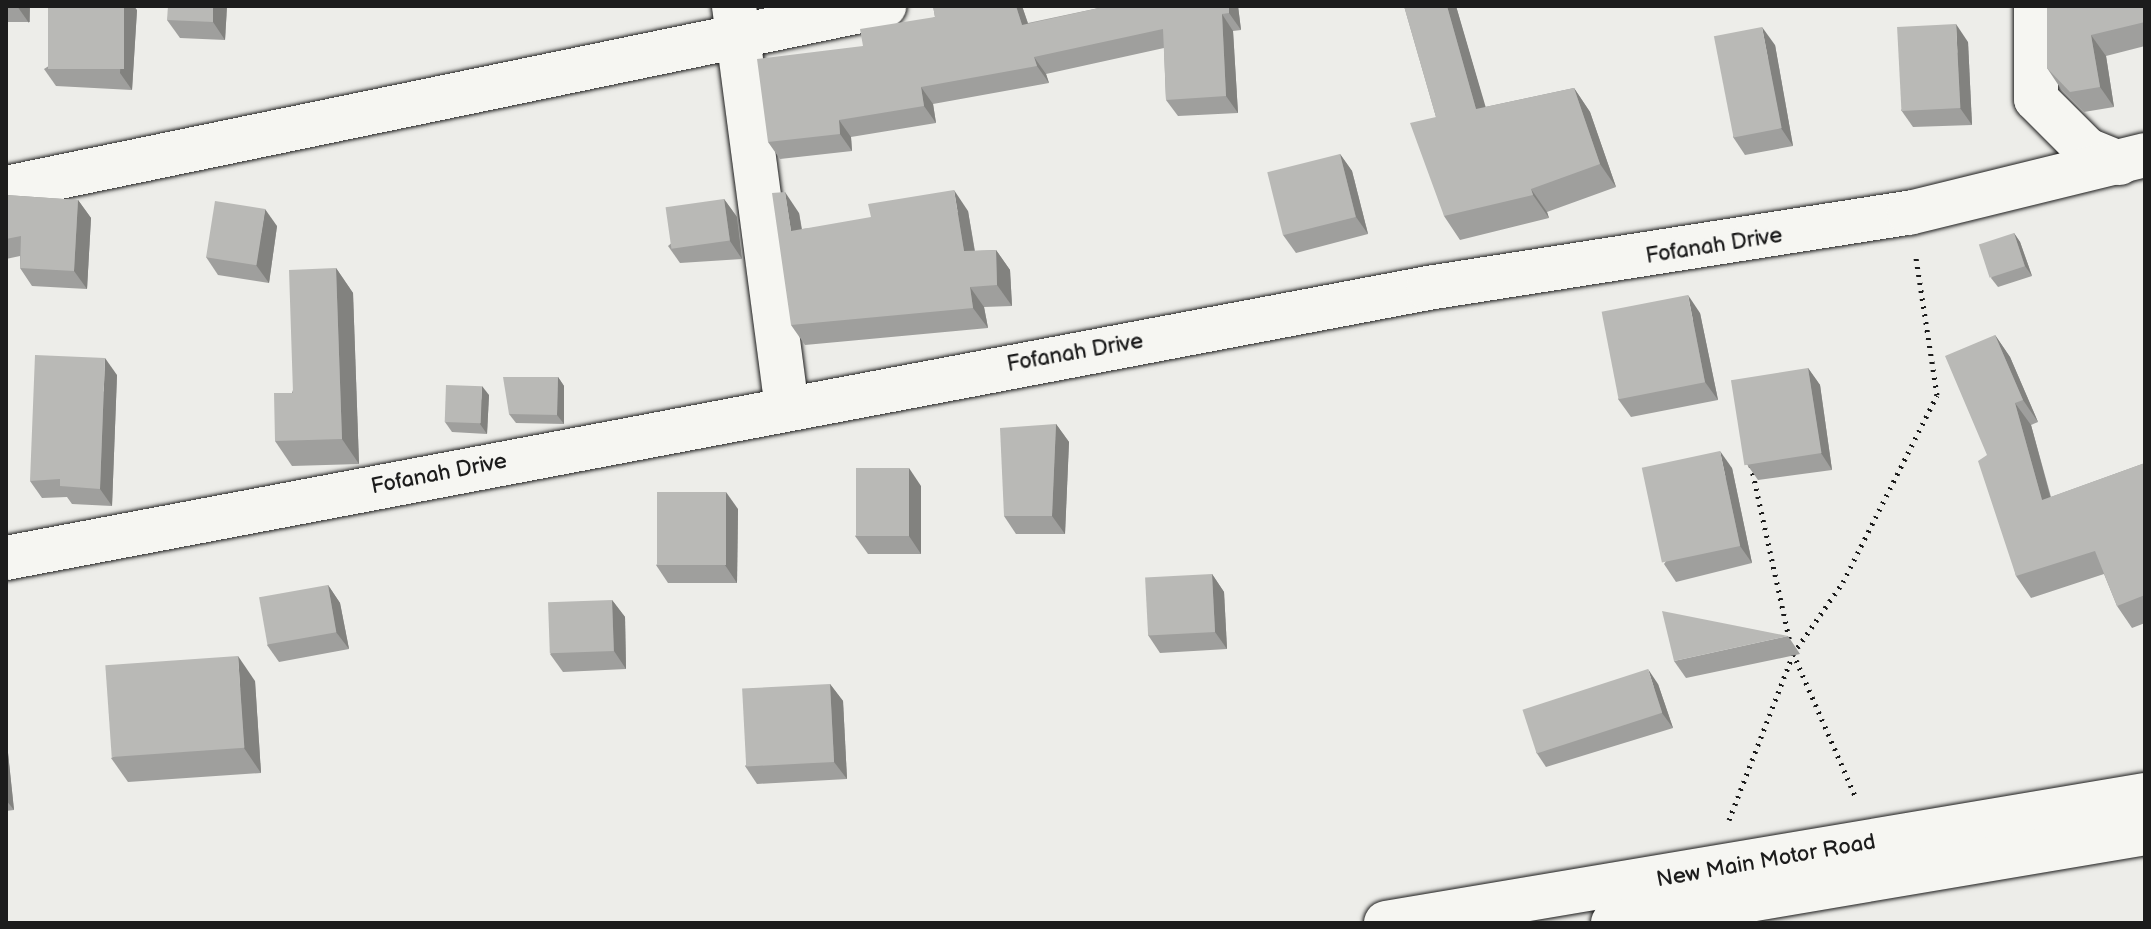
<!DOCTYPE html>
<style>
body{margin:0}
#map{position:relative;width:2151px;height:929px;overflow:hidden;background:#edede9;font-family:"Balsamiq Sans",sans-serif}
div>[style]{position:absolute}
.path>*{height:5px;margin-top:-2.5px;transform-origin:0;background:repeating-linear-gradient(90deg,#1c1c1c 0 2px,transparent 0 8px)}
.roads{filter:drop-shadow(0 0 2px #1c1c1c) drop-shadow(0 0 2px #1c1c1c)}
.minor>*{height:44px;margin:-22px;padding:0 22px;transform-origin:22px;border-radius:22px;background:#f6f6f2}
.tertiary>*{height:44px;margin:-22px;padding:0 22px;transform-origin:22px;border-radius:22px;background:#f6f6f2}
.trunk>*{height:44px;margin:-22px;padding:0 22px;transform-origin:22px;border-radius:22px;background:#f6f6f2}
.wall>*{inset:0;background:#9f9f9d;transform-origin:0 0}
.shaded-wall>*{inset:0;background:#82827f}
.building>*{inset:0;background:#b9b9b6;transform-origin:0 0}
span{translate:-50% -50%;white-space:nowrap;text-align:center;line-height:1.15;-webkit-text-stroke:6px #f6f6f2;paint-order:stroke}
.street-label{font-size:22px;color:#1c1c1c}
.frame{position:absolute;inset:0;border:8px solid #1c1c1c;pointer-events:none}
</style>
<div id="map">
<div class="path">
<i style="left:1751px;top:465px;width:182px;rotate:77.6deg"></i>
<i style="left:1793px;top:653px;width:158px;rotate:66.5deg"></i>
<i style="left:1729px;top:820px;width:178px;rotate:-68.9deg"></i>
<i style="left:1793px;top:654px;width:88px;rotate:-55.2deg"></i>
<i style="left:1843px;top:582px;width:209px;rotate:-63.3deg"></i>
<i style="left:1937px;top:395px;width:139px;rotate:-98.7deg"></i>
</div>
<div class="roads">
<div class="minor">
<i style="left:734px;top:6px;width:404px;rotate:82.5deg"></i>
<i style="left:2036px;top:6px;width:93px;rotate:90deg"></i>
<i style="left:2036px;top:99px;width:72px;rotate:45deg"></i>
<i style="left:2087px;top:150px;width:35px;rotate:22deg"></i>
<i style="left:6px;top:188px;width:897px;rotate:-11.71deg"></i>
</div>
<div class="tertiary">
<i style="left:6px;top:558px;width:1447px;rotate:-10.75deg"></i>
<i style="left:1428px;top:288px;width:487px;rotate:-8.9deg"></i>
<i style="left:1909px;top:213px;width:243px;rotate:-13.8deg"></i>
</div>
<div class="trunk">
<i style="left:1386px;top:923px;width:770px;rotate:-9.57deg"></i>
<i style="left:1613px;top:923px;width:540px;rotate:-9.6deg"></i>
</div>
</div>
<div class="wall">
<i style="left:6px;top:6px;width:24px;height:16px"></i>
<i style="clip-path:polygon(227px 6px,225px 40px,180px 38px,167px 20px)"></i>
<i style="clip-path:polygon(933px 6px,1022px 6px,1028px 23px,1108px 6px,1238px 6px,1241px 30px,1233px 31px,1238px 113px,1178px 116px,1166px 100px,1164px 48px,1046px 74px,1049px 83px,933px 104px,936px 123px,851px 137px,852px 151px,780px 159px,768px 142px,863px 46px,935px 17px)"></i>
<i style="clip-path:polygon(1404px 6px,1456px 6px,1485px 107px,1574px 88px,1590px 112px,1616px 187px,1547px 212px,1549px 218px,1460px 240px,1444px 216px,1436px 117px)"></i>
<i style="clip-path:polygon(2047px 6px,2145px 6px,2145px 46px,2106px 56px,2114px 107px,2084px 112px,2061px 89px,2047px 68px)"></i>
<i style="clip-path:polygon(137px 10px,132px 90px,56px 86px,44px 69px)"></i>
<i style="clip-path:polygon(1968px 42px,1972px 125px,1913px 127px,1901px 110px)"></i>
<i style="clip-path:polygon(1775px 45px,1793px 146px,1745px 155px,1733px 137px)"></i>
<i style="clip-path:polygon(1340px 154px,1352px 171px,1368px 234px,1296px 253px,1283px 235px)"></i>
<i style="clip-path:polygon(6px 195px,78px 200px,91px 218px,87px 289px,32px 286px,20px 268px,20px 256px,6px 259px)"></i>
<i style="clip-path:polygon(724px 199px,737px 217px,742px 259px,680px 263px,668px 246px)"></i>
<i style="clip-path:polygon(968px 211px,975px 251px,996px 250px,1010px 270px,1012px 306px,984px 307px,988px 328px,805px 345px,791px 325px,799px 213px,802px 229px)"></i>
<i style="clip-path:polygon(277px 226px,269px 283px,218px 275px,206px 257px)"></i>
<i style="clip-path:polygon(2014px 233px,2020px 242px,2032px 276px,1998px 287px,1991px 278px)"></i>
<i style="clip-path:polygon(336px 268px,353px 293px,359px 464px,292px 466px,275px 441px)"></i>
<i style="clip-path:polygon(1700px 313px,1718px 400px,1631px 417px,1618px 399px)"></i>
<i style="clip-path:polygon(1995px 335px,2010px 357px,2038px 422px,2031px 425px,2051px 497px,2145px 463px,2145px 623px,2132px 628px,2117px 606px,2104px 574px,2031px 598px,2016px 576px,1987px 455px)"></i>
<i style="clip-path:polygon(1808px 368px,1820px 385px,1832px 470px,1758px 480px,1746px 463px)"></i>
<i style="clip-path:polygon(117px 375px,112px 506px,72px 504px,67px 497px,42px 498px,30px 481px)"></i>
<i style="clip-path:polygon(558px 377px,564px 386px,564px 424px,516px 423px,509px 414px)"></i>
<i style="clip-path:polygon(489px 395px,487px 434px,452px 432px,445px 422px)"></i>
<i style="clip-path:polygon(1056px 424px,1069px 442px,1065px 534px,1016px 534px,1004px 516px)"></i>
<i style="clip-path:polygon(1732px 468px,1752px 563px,1676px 582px,1664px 564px)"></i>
<i style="clip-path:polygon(921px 486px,921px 554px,868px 554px,855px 536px)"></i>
<i style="clip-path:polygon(738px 509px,737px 583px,668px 583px,656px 565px)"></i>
<i style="clip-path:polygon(1212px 574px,1224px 592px,1227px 649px,1160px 653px,1148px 635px)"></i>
<i style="clip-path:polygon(328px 585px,340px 603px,349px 649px,279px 662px,267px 645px)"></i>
<i style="clip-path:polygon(612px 600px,625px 617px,626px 669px,563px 672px,550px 654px)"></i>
<i style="clip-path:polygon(1788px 636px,1800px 654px,1686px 678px,1674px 661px)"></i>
<i style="clip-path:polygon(255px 681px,261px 773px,128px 782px,111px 758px)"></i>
<i style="clip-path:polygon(830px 684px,843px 701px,847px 779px,757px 784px,745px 766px)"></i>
<i style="clip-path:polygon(1658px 684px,1673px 728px,1546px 767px,1536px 752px)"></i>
<i style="clip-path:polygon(6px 750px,8px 753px,14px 810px,6px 811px)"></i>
</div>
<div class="shaded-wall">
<i style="clip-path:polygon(17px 6px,30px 6px,29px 23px)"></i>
<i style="clip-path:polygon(124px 6px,134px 6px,137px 10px,132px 90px,120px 73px)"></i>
<i style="clip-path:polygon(213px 6px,227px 6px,225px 40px,213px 22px)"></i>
<i style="clip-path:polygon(1016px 6px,1022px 6px,1034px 42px,1022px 25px)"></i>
<i style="clip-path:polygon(1229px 6px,1238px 6px,1241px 30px,1229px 13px)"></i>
<i style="clip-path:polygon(1447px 6px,1456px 6px,1493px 132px,1476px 109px)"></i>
<i style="clip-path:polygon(1222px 14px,1233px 31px,1238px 113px,1226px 96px)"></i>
<i style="clip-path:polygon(1956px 24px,1968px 42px,1972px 125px,1960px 108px)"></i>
<i style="clip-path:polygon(1762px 27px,1775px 45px,1793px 146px,1781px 128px)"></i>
<i style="clip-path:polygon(2091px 35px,2106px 56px,2114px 107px,2100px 87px)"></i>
<i style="clip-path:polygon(1034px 57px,1046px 74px,1049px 83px,1037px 66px)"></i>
<i style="clip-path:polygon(921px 87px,933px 104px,936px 123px,924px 106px)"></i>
<i style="clip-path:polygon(1574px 88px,1590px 112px,1616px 187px,1600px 164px)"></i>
<i style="clip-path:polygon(839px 120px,851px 137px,852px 151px,840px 134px)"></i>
<i style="clip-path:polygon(1340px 154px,1352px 171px,1368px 234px,1356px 217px)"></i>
<i style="clip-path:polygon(1531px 189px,1547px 212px,1549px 218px,1533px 195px)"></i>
<i style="clip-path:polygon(954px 190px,968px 211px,978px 272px,964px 251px)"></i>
<i style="clip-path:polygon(785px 192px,799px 213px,805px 251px,791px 231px)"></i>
<i style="clip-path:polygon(724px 199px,737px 217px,742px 259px,730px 241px)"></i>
<i style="clip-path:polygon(78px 200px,91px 218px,87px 289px,74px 271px)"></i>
<i style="clip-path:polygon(265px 209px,277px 226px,269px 283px,256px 265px)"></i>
<i style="clip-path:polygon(2014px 233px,2020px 242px,2032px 276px,2025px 266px)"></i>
<i style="clip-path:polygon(996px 250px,1010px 270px,1012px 306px,997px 285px)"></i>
<i style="clip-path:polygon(336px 268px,353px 293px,359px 464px,342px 439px)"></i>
<i style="clip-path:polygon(970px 287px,984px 307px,988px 328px,973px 308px)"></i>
<i style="clip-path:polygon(1688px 295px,1700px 313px,1718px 400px,1705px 382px)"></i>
<i style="clip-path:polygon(1995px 335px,2010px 357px,2038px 422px,2023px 400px)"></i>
<i style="clip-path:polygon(105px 358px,117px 375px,112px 506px,100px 489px)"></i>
<i style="clip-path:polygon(1808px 368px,1820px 385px,1832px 470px,1821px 453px)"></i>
<i style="clip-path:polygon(558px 377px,564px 386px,564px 424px,557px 415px)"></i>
<i style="clip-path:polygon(482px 386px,489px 395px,487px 434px,480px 424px)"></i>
<i style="clip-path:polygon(2015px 403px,2031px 425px,2057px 522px,2042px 500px)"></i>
<i style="clip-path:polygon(1056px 424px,1069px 442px,1065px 534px,1052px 516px)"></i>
<i style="clip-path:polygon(1720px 451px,1732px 468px,1752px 563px,1740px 546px)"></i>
<i style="clip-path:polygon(909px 468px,921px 486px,921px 554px,909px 536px)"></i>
<i style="clip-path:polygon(726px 492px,738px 509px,737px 583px,725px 565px)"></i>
<i style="clip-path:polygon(1212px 574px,1224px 592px,1227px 649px,1215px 632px)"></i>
<i style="clip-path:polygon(328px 585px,340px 603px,349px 649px,336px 632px)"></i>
<i style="clip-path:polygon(612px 600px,625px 617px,626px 669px,614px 651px)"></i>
<i style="clip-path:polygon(238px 656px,255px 681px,261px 773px,244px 748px)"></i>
<i style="clip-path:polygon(1648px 669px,1658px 684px,1673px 728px,1662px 713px)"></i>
<i style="clip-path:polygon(830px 684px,843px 701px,847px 779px,834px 762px)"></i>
<i style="clip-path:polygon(6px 750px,8px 753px,14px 810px,6px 800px)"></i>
</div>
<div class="building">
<i style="left:48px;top:6px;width:76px;height:63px"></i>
<i style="clip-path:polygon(168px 6px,213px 6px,213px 22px,167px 20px)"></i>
<i style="clip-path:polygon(933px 6px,1016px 6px,1022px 25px,1108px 6px,1229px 6px,1229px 13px,1222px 14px,1226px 96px,1166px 100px,1163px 29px,1034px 57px,1037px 66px,921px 87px,924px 106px,839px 120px,840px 134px,768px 142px,757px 59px,863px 46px,860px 29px,935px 17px)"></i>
<i style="clip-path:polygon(1404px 6px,1447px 6px,1476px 109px,1574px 88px,1600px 164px,1531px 189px,1533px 195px,1444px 216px,1410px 123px,1436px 117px)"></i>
<i style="clip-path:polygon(2047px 6px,2145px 6px,2145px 22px,2091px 35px,2100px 87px,2070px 92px,2047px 68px)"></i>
<i style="left:1956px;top:24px;width:84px;height:59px;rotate:87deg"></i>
<i style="left:1762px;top:27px;width:103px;height:49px;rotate:79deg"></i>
<i style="left:1340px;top:154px;width:65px;height:75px;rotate:76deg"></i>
<i style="clip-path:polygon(954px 190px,964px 251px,996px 250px,997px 285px,970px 287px,973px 308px,791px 325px,772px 193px,785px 192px,791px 231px,871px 217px,868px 204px)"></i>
<i style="clip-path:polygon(6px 195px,78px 200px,74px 271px,20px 268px,21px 236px,6px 239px)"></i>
<i style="left:724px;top:199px;width:42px;height:59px;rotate:82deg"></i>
<i style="left:215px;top:201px;width:51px;height:57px;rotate:9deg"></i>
<i style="left:2014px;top:233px;width:35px;height:37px;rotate:72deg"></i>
<i style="clip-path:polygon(336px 268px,342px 439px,275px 441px,274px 393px,293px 393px,289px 270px)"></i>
<i style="left:1688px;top:295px;width:89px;height:88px;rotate:79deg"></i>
<i style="clip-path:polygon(1995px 335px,2023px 400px,2015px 403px,2042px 500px,2145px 463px,2145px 595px,2117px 606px,2095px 551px,2016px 576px,1978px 461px,1987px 455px,1945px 356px)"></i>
<i style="clip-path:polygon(35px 355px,105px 358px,100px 489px,60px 486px,60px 479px,30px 481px)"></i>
<i style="left:1808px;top:368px;width:86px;height:78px;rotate:81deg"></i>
<i style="clip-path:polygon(503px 377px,558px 377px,557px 415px,509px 414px)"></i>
<i style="left:446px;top:385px;width:36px;height:37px;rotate:2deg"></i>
<i style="clip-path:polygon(1056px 424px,1052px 516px,1004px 516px,1000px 428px)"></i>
<i style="left:1720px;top:451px;width:97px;height:80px;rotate:78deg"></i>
<i style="left:856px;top:468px;width:53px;height:68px"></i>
<i style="left:657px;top:492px;width:69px;height:73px"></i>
<i style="left:1212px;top:574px;width:58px;height:67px;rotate:87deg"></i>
<i style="left:328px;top:585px;width:48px;height:70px;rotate:80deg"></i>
<i style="left:612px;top:600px;width:51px;height:64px;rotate:88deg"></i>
<i style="clip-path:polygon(1662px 611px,1788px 636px,1674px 661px)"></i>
<i style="left:238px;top:656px;width:92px;height:133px;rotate:86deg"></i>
<i style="left:1648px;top:669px;width:46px;height:132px;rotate:72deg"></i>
<i style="left:830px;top:684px;width:78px;height:88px;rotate:87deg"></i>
</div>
<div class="street-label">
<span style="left:1714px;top:246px;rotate:-9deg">Fofanah Drive</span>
<span style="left:1075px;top:353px;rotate:-10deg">Fofanah Drive</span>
<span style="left:439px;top:474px;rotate:-11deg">Fofanah Drive</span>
<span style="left:1766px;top:861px;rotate:-10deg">New Main Motor Road</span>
</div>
<div class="frame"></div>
</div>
